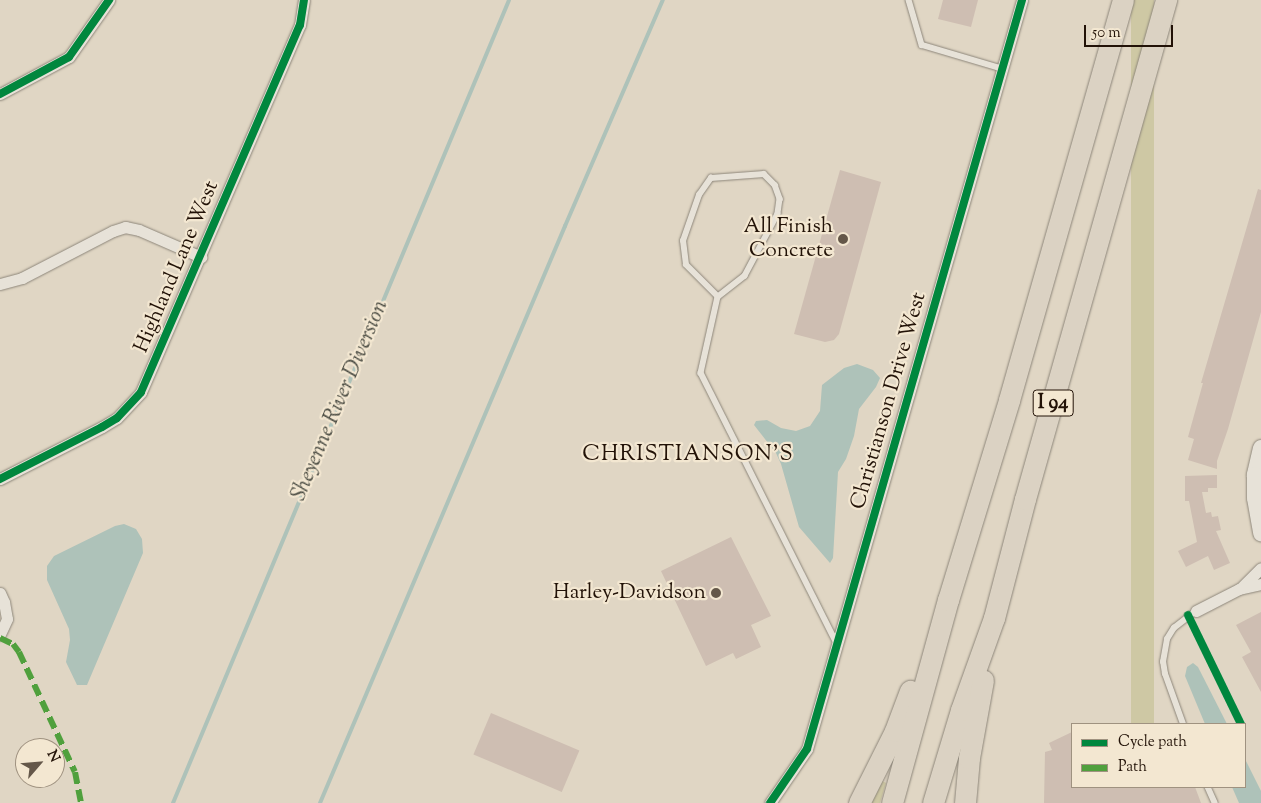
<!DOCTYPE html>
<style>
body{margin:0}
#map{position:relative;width:1261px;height:803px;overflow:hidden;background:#e0d6c4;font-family:"Sorts Mill Goudy",serif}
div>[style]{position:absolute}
.green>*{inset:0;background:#cec8a4;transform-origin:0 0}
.water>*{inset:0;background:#aec2b9}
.stream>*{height:4px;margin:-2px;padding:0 2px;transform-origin:2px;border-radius:2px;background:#aec2b9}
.building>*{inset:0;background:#cebeb2;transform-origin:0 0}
.roads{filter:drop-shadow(0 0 1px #8d867a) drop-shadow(0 0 1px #8d867a)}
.lane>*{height:5.5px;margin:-2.75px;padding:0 2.75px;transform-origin:2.75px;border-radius:2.75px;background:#e7e2d8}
.street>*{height:11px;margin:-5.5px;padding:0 5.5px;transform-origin:5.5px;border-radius:5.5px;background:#e7e2d8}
.secondary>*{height:16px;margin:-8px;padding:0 8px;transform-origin:8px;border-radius:8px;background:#e7e2d8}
.highway>*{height:21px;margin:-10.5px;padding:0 10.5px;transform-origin:10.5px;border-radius:10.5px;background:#dbd2c3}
.quiet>*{height:6px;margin-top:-3px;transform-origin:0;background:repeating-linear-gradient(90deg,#50a03d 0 12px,transparent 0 18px)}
.cycleway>*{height:8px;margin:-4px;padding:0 4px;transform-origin:4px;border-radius:4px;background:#00873e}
.dots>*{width:14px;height:14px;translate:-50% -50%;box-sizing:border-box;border:2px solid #f3e7d1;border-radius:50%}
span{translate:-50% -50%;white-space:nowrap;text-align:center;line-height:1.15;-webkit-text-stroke:4.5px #f3e7d1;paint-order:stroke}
.shield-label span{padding:1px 4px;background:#f3e7d1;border:1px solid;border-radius:4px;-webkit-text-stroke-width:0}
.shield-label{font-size:20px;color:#221207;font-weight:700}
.poi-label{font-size:21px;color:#221207}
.right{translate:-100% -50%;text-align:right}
.street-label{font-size:21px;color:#221207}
.water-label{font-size:22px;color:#4c4d44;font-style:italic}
.neighbourhood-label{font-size:22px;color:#221207;letter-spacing:1px}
.legend{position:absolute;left:1071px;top:723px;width:175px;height:65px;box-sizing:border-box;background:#f3e7d1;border:1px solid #9f9280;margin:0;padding:6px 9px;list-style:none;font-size:15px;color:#221207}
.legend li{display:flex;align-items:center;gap:10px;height:25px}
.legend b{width:25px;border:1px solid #9f9280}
.north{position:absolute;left:15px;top:738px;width:50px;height:50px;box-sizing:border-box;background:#f3e7d1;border:1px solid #9f9280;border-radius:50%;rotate:63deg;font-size:14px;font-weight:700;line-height:20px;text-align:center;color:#221207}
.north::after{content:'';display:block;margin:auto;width:18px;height:22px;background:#645749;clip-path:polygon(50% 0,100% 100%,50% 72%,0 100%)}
.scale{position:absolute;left:1084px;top:25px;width:89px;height:22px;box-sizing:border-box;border:2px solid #221207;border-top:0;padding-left:6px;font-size:15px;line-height:18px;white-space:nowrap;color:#221207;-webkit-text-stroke:4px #f3e7d1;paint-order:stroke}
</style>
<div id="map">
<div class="green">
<i style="left:1131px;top:0;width:23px;height:835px"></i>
<i style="clip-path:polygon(877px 778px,886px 783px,880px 803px,864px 803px)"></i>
</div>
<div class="water">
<i style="clip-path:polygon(857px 364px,873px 370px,880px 378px,876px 387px,859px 409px,854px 436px,846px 459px,838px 472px,833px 558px,830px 563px,799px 527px,781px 464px,776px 453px,754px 425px,756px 421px,767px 420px,781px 428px,796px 431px,810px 426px,820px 411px,822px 385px,844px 368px)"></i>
<i style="clip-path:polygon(124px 524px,136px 529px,142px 539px,143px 553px,87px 685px,77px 685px,66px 662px,70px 640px,69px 629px,47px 580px,47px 566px,54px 556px,115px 526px)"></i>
<i style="clip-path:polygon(1193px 663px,1198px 667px,1227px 724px,1205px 724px,1185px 676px,1187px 667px)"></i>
<i style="clip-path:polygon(1245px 759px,1261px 791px,1261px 803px,1239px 803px,1232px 787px,1245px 787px)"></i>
</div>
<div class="stream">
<i style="left:173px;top:803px;width:870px;rotate:-67.29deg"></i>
<i style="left:320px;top:803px;width:627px;rotate:-66.99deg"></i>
<i style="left:565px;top:226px;width:246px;rotate:-66.6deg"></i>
</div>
<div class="building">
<i style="clip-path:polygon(943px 0,978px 0,971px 27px,938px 19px)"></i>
<i style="clip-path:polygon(840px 170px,881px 182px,839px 334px,834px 340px,825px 342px,794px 334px)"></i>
<i style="clip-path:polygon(1258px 189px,1261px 190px,1261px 312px,1228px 429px,1217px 461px,1217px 469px,1188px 460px,1194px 439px,1188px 437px,1203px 383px,1201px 383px)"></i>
<i style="clip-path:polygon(1217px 475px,1217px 488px,1208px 488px,1208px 492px,1202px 492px,1206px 513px,1211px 512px,1212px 517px,1218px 516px,1221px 530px,1216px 531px,1230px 563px,1214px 570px,1208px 556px,1186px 567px,1178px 551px,1197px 542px,1189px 501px,1185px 501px,1185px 476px)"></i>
<i style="clip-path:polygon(731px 537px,771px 616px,751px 625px,761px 647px,736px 659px,733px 653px,706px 666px,661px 571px)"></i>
<i style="clip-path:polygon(1261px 612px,1261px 692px,1242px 657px,1251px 652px,1236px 625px)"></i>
<i style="left:491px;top:713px;width:96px;height:45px;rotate:23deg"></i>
<i style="clip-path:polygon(1072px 732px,1072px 787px,1195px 787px,1201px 803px,1044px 803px,1045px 752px,1052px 750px,1049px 743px)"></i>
</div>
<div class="roads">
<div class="lane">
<i style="left:909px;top:0;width:47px;rotate:73.9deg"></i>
<i style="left:922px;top:45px;width:84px;rotate:16.5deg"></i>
<i style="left:718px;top:297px;width:45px;rotate:-135deg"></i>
<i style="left:686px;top:265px;width:24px;rotate:-97deg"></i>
<i style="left:683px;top:241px;width:49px;rotate:-70.8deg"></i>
<i style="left:699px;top:195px;width:21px;rotate:-55deg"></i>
<i style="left:711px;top:178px;width:53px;rotate:-4.3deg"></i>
<i style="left:764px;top:174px;width:16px;rotate:45deg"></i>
<i style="left:775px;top:185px;width:15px;rotate:70deg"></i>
<i style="left:780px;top:199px;width:15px;rotate:98deg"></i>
<i style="left:778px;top:214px;width:70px;rotate:118deg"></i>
<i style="left:745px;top:276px;width:34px;rotate:142deg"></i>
<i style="left:718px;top:297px;width:78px;rotate:102.6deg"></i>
<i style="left:701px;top:373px;width:302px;rotate:63.3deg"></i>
<i style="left:1183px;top:724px;width:53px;rotate:-109.8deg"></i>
<i style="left:1165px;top:674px;width:12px;rotate:-99deg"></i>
<i style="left:1163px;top:662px;width:23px;rotate:-80deg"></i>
<i style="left:1167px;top:639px;width:13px;rotate:-58deg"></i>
<i style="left:1174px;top:628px;width:28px;rotate:-38deg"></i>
<i style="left:1208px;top:787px;width:17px;rotate:66deg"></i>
</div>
<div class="street">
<i style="left:0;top:94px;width:78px;rotate:-28.2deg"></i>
<i style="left:69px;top:57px;width:70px;rotate:-54.9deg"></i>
<i style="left:0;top:284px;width:23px;rotate:-15deg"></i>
<i style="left:22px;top:278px;width:102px;rotate:-27.3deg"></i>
<i style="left:113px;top:231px;width:13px;rotate:-18deg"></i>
<i style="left:125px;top:227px;width:14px;rotate:12deg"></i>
<i style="left:139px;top:230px;width:68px;rotate:23.5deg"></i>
<i style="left:0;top:479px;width:114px;rotate:-27deg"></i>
<i style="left:102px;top:427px;width:17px;rotate:-31deg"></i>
<i style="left:117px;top:418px;width:35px;rotate:-47deg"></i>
<i style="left:141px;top:392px;width:400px;rotate:-66.6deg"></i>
<i style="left:300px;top:25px;width:25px;rotate:-81deg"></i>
<i style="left:1241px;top:588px;width:28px;rotate:-45deg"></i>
<i style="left:0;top:593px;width:10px;rotate:66deg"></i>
<i style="left:4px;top:602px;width:17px;rotate:80deg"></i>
<i style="left:7px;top:619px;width:17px;rotate:115deg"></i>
<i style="left:1196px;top:611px;width:48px;rotate:-27.1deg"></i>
<i style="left:1239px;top:589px;width:23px;rotate:-13deg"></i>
<i style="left:770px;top:803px;width:65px;rotate:-55.6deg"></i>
<i style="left:807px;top:749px;width:779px;rotate:-73.98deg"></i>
</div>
<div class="secondary">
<i style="left:1261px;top:448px;width:28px;rotate:103deg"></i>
<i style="left:1255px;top:475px;width:23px;rotate:90deg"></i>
<i style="left:1255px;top:498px;width:36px;rotate:80deg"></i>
</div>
<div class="highway">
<i style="left:859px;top:803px;width:80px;rotate:-63.4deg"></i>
<i style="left:895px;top:731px;width:43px;rotate:-69.4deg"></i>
<i style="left:892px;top:803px;width:211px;rotate:-74.6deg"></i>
<i style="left:948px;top:600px;width:209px;rotate:-73deg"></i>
<i style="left:1009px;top:400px;width:416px;rotate:-74.1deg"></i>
<i style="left:933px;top:803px;width:97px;rotate:-73.2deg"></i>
<i style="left:961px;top:710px;width:98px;rotate:-70.3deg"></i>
<i style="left:994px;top:618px;width:123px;rotate:-75.4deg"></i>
<i style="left:1025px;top:499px;width:519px;rotate:-74.22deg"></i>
<i style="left:965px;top:803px;width:45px;rotate:-84.9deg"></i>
<i style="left:969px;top:758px;width:79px;rotate:-79.8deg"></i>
</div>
</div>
<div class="quiet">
<i style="left:0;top:638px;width:14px;rotate:25deg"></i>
<i style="left:13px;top:644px;width:10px;rotate:53deg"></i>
<i style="left:19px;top:652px;width:132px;rotate:65deg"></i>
<i style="left:75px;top:772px;width:32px;rotate:79deg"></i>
</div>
<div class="cycleway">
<i style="left:0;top:94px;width:78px;rotate:-28.2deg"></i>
<i style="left:69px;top:57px;width:70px;rotate:-54.9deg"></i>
<i style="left:0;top:479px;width:114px;rotate:-27deg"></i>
<i style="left:102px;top:427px;width:17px;rotate:-31deg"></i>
<i style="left:117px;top:418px;width:35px;rotate:-47deg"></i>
<i style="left:141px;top:392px;width:400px;rotate:-66.6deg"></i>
<i style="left:300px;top:25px;width:25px;rotate:-81deg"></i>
<i style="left:1188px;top:615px;width:121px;rotate:64.1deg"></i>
<i style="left:770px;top:803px;width:65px;rotate:-55.6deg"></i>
<i style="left:807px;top:749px;width:779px;rotate:-73.98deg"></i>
</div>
<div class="dots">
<i style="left:843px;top:239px;background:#645749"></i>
<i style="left:716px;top:593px;background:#645749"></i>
</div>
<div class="shield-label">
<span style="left:1053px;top:403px">I 94</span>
</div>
<div class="poi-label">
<span class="right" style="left:833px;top:239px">All Finish<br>Concrete</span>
<span class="right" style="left:706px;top:593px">Harley-Davidson</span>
</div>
<div class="street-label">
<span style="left:177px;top:267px;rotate:-67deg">Highland Lane West</span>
<span style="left:889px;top:401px;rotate:-74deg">Christianson Drive West</span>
</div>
<div class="water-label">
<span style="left:341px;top:401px;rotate:-67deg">Sheyenne River Diversion</span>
</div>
<div class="neighbourhood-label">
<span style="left:688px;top:456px">CHRISTIANSON'S</span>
</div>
<ul class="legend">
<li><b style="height:6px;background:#00873e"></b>Cycle path</li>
<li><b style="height:6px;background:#50a03d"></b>Path</li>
</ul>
<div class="north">N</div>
<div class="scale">50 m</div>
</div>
